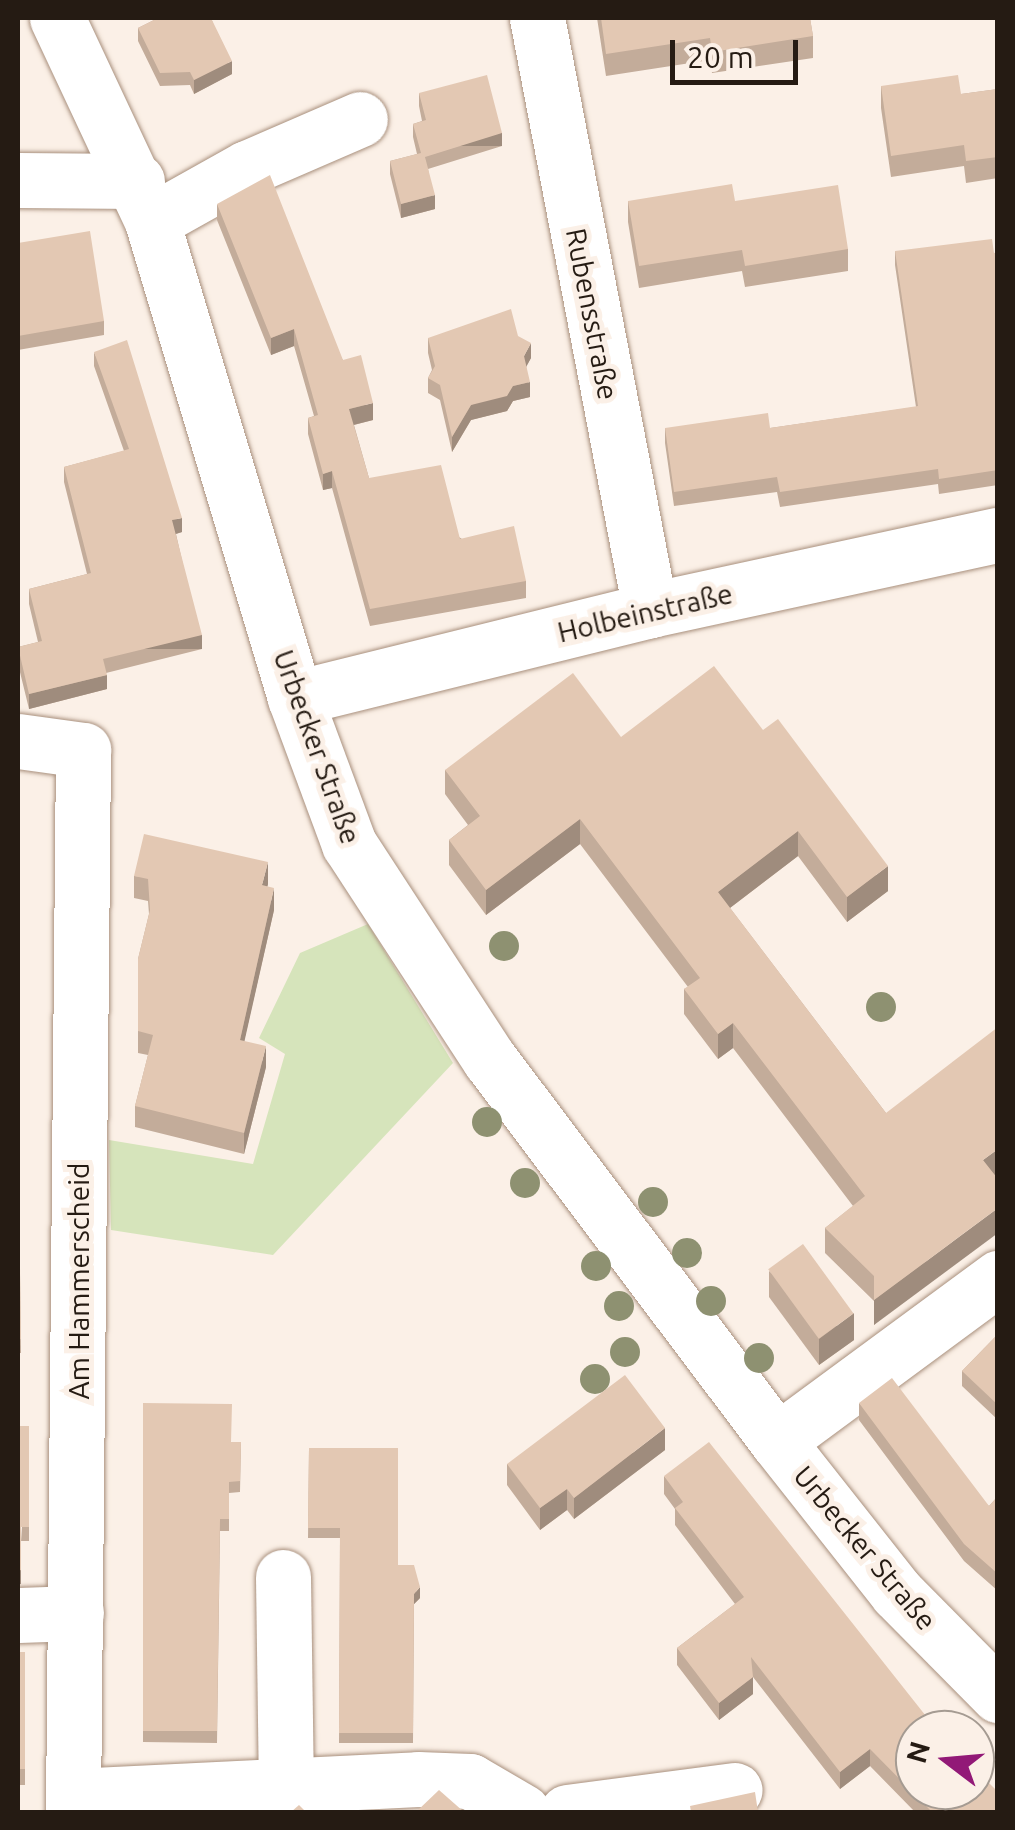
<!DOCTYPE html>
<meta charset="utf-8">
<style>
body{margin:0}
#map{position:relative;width:1015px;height:1830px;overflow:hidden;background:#fbf0e7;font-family:Ubuntu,sans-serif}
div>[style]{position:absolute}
.green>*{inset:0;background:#d6e4bb}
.roads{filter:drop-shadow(0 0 2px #a9907d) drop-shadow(0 0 2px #a9907d)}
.minor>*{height:55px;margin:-27.5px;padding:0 27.5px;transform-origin:27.5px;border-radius:27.5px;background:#fff}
.trees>*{width:30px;height:30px;margin:-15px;border-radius:50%;background:#8e9171}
.wall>*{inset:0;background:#c3ac9a;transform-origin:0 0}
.shaded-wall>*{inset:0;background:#9f8c7d;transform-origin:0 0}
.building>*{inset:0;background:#e3c8b3;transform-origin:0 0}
span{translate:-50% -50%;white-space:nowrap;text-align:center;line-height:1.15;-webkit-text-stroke:10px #fbf0e7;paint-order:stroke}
.street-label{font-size:28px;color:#251b13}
.frame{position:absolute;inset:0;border:20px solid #251b13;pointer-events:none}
.north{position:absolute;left:895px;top:1710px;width:100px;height:100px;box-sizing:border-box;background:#fbf0e7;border:2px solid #a59b92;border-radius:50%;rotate:286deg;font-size:28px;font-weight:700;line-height:40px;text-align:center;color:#251b13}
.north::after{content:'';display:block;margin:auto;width:35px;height:45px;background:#921977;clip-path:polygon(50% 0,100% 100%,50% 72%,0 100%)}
.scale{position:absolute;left:670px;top:40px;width:128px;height:45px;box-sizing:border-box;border:5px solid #251b13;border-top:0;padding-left:12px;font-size:30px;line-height:35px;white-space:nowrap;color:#251b13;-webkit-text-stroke:8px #fbf0e7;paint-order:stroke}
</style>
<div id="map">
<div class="green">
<i style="clip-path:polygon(368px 924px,453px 1063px,273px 1255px,111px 1230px,109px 1140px,253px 1164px,285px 1054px,259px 1038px,300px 953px)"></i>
</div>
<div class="roads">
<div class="minor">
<i style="left:57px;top:18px;width:224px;rotate:64.9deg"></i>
<i style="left:152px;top:221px;width:498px;rotate:73.3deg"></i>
<i style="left:295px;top:698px;width:156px;rotate:69.7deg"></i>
<i style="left:349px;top:844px;width:258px;rotate:56.9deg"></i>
<i style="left:490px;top:1060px;width:477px;rotate:53deg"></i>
<i style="left:777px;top:1441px;width:194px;rotate:51.7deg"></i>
<i style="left:897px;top:1593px;width:144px;rotate:45.3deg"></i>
<i style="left:537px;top:18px;width:603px;rotate:79.19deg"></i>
<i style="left:18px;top:180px;width:119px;rotate:0.5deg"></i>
<i style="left:152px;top:221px;width:109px;rotate:-29.2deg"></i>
<i style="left:247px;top:168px;width:123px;rotate:-23.4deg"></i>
<i style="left:295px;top:698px;width:366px;rotate:-13.9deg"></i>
<i style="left:650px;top:610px;width:356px;rotate:-12.2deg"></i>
<i style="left:18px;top:741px;width:66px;rotate:7.9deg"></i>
<i style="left:83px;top:750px;width:1062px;rotate:90.54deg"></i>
<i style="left:777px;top:1441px;width:275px;rotate:-36.4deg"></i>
<i style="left:283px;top:1577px;width:209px;rotate:89.2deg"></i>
<i style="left:18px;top:1615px;width:58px;rotate:-2deg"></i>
<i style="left:73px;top:1796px;width:345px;rotate:-2.8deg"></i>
<i style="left:418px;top:1779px;width:52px;rotate:2.2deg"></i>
<i style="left:470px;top:1781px;width:61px;rotate:30.3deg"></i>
<i style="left:567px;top:1812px;width:169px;rotate:-7.5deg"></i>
</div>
</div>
<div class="trees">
<i style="left:504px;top:946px"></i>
<i style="left:881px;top:1007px"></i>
<i style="left:487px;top:1122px"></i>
<i style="left:525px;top:1183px"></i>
<i style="left:653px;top:1202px"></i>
<i style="left:687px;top:1253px"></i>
<i style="left:596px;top:1266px"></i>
<i style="left:711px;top:1301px"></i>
<i style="left:619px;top:1306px"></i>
<i style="left:625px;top:1352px"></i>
<i style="left:759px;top:1358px"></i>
<i style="left:595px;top:1379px"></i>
</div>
<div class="wall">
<i style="clip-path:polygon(152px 18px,211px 18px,232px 74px,194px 94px,190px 85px,160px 86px,138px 41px,138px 28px,154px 20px)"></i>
<i style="clip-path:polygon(597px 18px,810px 18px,813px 36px,813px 58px,712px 73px,710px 60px,606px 76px)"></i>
<i style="clip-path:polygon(881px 86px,961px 94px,998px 89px,998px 178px,966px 183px,964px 166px,891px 177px,881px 108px)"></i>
<i style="clip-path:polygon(419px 93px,502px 146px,428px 169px,435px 209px,401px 218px,390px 174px,390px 161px,417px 154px,413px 137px,413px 124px,422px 121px,419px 106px)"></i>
<i style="clip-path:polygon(628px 201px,735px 201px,848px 249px,848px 271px,745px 287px,742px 271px,639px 288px,628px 222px)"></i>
<i style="clip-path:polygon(217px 204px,343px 360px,373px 420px,354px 425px,369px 478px,526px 581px,526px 598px,370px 626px,332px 488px,323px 490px,308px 434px,308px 418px,314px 416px,294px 346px,271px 355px,217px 220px)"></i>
<i style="clip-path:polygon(18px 243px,104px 321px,104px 335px,18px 350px)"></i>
<i style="clip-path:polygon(895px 251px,998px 253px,998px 485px,939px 494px,938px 484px,780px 507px,777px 492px,674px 506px,665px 443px,665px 428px,770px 428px,916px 407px,895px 265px)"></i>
<i style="clip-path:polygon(428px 338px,531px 358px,526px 366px,530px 397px,513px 401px,507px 411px,471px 420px,452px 452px,440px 400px,428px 393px,428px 378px,432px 370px,428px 353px)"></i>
<i style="clip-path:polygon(94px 352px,182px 532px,176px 534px,202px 649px,106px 673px,107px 689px,29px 709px,18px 664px,18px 647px,38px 642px,29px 604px,29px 589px,87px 574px,64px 482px,64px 467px,124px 451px,94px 366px)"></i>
<i style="clip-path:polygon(763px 730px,888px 891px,847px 922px,798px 856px,730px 908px,886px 1113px,995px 1176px,874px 1325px,874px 1301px,825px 1253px,825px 1228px,853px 1206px,733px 1048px,718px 1059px,684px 1014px,684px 989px,688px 987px,580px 844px,486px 915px,449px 865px,449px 840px,468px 825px,445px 794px,445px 770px,621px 737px)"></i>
<i style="left:18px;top:823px;width:2px;height:93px"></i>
<i style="clip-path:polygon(134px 876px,268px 884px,267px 887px,274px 910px,244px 1041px,266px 1067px,244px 1154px,135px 1127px,135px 1106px,148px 1055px,138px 1053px,138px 959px,149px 914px,148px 901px,134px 898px)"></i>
<i style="clip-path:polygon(18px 1195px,19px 1195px,21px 1353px,18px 1353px)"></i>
<i style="clip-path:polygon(769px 1271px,854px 1340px,819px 1365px,769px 1297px)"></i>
<i style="clip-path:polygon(998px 1334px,998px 1420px,962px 1386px,962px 1371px)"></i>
<i style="clip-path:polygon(143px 1403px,231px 1442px,241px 1442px,240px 1492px,229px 1493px,229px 1531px,220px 1531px,217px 1743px,143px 1742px)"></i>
<i style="clip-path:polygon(859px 1403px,989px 1506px,998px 1496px,998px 1591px,964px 1561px,859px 1420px)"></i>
<i style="clip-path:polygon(29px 1426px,29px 1541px,21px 1541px,21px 1584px,18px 1585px)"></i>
<i style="clip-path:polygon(309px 1448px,398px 1565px,420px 1598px,414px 1604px,413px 1743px,339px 1743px,340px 1538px,308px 1538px)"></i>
<i style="clip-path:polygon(665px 1450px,574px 1519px,567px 1510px,540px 1530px,507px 1485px,507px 1464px)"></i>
<i style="clip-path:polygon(664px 1476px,998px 1812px,915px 1812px,870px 1766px,840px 1789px,753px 1677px,753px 1694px,719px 1720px,677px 1665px,677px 1648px,735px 1604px,675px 1525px,675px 1509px,664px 1494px)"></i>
<i style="left:18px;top:1652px;width:7px;height:133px"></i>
</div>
<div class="shaded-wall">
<i style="clip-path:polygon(232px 61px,232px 74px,194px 94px,194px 80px)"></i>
<i style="left:502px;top:133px;width:13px;height:81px;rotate:90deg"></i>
<i style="clip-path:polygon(435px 195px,435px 209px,401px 218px,401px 204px)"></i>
<i style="clip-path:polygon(294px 329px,294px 346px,271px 355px,271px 338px)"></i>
<i style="clip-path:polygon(531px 343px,531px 358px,524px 371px,524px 356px)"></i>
<i style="clip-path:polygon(530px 382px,530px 397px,513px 401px,507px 411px,471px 420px,452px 452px,452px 437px,471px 405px,513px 386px)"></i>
<i style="clip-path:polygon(373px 403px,373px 420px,349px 426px,349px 409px)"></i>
<i style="clip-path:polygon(332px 471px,332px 488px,323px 490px,323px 474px)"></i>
<i style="clip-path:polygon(182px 518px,182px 532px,172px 535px,172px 520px)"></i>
<i style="left:202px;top:635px;width:14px;height:102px;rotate:90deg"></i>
<i style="clip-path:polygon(107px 675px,107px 689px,29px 709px,29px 694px)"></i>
<i style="clip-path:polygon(580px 819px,580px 844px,486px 915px,486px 890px)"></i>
<i style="clip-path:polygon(798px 831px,798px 856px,718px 917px,718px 892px)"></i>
<i style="clip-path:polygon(268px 862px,268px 884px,262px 907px,262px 885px)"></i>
<i style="clip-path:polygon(888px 866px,888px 891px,847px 922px,847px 897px)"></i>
<i style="clip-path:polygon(274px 888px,274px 910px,240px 1061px,240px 1040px)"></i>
<i style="clip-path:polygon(733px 1023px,733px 1048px,718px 1059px,718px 1034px)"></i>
<i style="clip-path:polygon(266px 1046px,266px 1067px,244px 1154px,244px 1133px)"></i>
<i style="clip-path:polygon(998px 1149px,998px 1173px,983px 1184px,983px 1160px)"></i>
<i style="clip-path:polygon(998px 1208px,998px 1233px,874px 1325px,874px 1300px)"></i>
<i style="clip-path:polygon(854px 1313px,854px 1340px,819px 1365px,819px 1339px)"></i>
<i style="clip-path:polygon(665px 1428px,665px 1450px,574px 1519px,574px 1498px)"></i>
<i style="clip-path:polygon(567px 1489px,567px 1510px,540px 1530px,540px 1508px)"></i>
<i style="left:21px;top:1570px;width:14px;height:3px;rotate:90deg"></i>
<i style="clip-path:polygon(420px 1587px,420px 1598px,414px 1604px,413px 1743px,414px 1594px)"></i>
<i style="clip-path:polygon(753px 1677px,753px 1694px,719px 1720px,719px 1703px)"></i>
<i style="clip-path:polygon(870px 1749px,870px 1766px,840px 1789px,840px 1772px)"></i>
</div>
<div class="building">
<i style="clip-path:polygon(158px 18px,211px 18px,232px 61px,194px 80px,190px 72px,160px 73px,138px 28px)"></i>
<i style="clip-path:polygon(601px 18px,810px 18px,813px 36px,712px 52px,710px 38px,606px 54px)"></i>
<i style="clip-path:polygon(487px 75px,502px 133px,425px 157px,435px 195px,401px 204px,390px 161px,421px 153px,413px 124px,426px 120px,419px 93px)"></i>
<i style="clip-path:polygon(958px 75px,961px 94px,998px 89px,998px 157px,966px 161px,964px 145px,891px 156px,881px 86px)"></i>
<i style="clip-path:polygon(270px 175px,343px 360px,361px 355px,373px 403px,349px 409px,369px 478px,441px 465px,460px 539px,514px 526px,526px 581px,370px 609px,332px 471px,323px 474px,308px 418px,318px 415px,294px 329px,271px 338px,217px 204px)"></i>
<i style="clip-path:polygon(732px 184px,735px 201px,838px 185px,848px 249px,745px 266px,742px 250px,639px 266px,628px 201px)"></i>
<i style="clip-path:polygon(90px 231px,104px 321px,18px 336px,18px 243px)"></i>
<i style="clip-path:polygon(992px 239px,994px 253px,998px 253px,998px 470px,939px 479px,938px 469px,780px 492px,777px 477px,674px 492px,665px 428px,768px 413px,770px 428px,918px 406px,895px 251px)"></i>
<i style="clip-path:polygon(511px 309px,518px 336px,531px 343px,524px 356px,530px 382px,513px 386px,507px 396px,471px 405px,452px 437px,440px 385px,428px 378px,435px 366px,428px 338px)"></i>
<i style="clip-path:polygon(127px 340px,182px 518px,172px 520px,202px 635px,103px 659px,107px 675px,29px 694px,18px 647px,42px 641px,29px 589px,91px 573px,64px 467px,129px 449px,94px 352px)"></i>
<i style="clip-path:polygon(714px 666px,763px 730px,778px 719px,888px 866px,847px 897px,798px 831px,718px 892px,886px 1113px,998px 1027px,998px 1149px,983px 1160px,998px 1179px,998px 1208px,874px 1300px,874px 1276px,825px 1228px,865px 1196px,733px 1023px,718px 1034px,684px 989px,700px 978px,580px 819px,486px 890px,449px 840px,480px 816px,445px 770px,573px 673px,621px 737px)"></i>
<i style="left:18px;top:823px;width:2px;height:79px"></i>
<i style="clip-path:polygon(144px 834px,268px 862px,262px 885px,274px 888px,240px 1040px,266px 1046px,244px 1133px,135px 1106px,153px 1035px,138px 1031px,138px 959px,150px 910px,148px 879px,134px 876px)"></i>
<i style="clip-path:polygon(18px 1195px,19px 1195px,21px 1339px,18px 1339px)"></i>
<i style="left:803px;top:1244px;width:86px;height:43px;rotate:54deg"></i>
<i style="clip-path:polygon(998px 1334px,998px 1405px,962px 1371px)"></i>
<i style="clip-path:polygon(625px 1375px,665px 1428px,574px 1498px,567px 1489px,540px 1508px,507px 1464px)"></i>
<i style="clip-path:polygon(892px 1378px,989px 1506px,998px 1496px,998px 1574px,964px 1544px,859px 1403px)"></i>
<i style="clip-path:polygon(143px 1403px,232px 1404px,231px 1442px,241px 1442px,240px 1481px,229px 1482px,229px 1519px,220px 1519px,217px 1731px,143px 1731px)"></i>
<i style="clip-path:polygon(18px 1426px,29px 1426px,29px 1527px,21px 1527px,21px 1570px,18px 1571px)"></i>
<i style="clip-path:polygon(709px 1442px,937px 1730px,915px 1730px,915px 1790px,975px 1790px,975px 1769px,998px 1792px,998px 1812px,932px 1812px,870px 1749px,840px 1772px,751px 1657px,753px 1677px,719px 1703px,677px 1648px,744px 1597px,675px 1508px,683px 1502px,664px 1476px)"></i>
<i style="clip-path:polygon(309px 1448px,398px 1448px,398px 1565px,414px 1565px,420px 1587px,414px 1594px,413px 1733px,339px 1733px,340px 1528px,308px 1528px)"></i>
<i style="left:18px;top:1652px;width:7px;height:117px"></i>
<i style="clip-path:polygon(439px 1790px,464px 1812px,416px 1812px)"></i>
<i style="clip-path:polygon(755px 1792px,758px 1812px,691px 1812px,690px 1806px)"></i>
<i style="clip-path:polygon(299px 1805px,306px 1812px,291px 1812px)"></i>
</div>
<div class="street-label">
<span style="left:592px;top:314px;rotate:79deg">Rubensstraße</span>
<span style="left:645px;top:613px;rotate:-13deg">Holbeinstraße</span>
<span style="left:317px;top:747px;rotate:70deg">Urbecker Straße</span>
<span style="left:79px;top:1281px;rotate:-90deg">Am Hammerscheid</span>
<span style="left:865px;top:1548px;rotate:50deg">Urbecker Straße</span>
</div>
<div class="frame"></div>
<div class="north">N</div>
<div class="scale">20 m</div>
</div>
